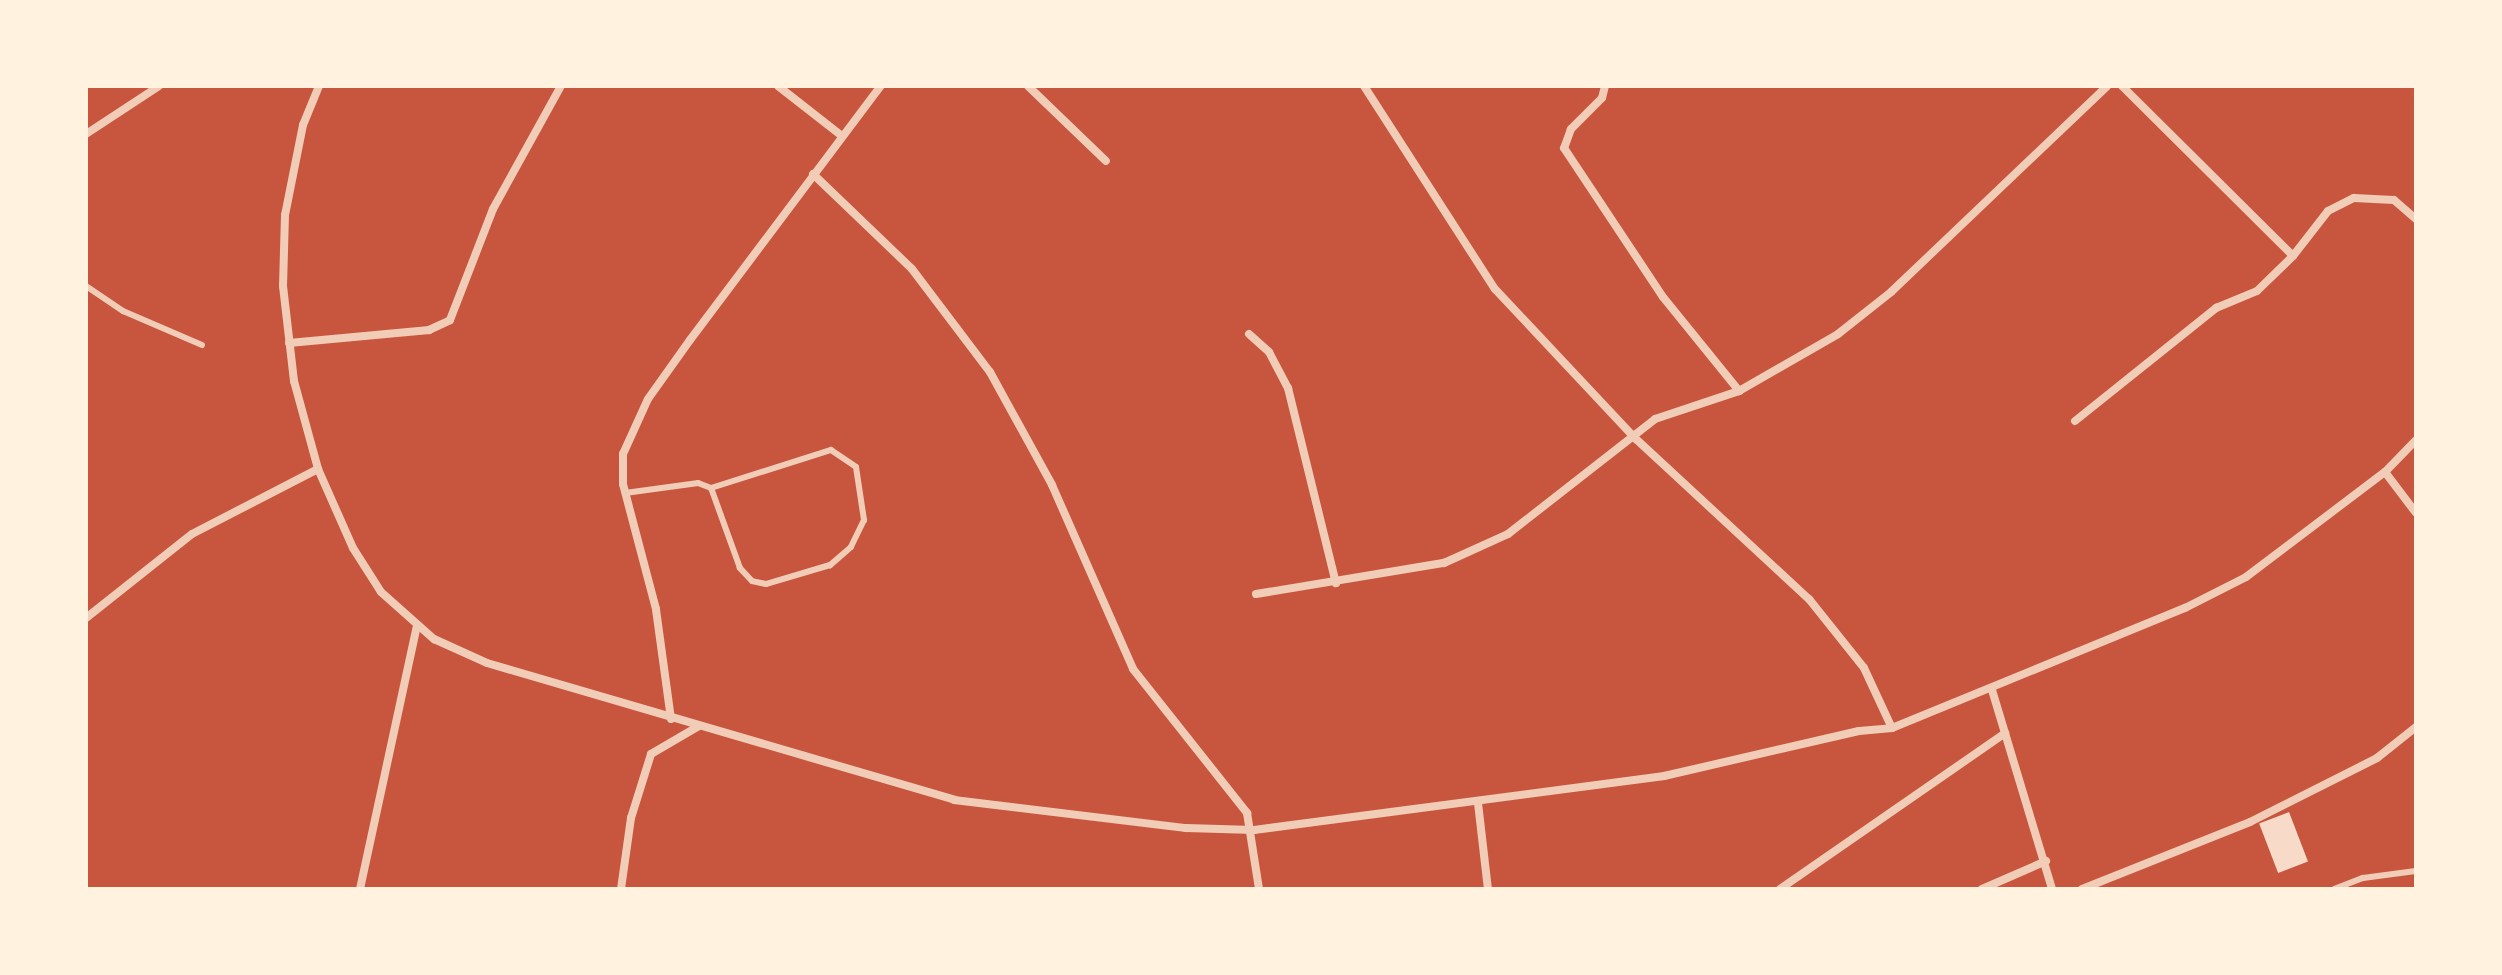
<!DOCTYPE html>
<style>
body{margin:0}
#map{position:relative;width:2502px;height:975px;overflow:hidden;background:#c8553d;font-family:"Fira Sans Condensed",sans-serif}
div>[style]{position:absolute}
.building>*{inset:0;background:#f7dbc8;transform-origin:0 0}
.service>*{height:6px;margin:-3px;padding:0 3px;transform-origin:3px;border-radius:3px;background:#f1ccb7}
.minor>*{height:8px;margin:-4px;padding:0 4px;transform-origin:4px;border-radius:4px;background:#f1ccb7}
span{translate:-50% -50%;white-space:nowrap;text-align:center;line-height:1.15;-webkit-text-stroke:6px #fff3e0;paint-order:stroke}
.frame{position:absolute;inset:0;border:88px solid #fff3e0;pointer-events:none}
</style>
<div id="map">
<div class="building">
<i style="left:2289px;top:812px;width:53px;height:32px;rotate:69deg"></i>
</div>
<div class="service">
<i style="left:86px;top:286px;width:45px;rotate:34deg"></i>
<i style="left:123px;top:311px;width:86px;rotate:23.3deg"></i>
<i style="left:625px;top:493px;width:74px;rotate:-7.8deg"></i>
<i style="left:698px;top:483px;width:14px;rotate:21deg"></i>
<i style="left:711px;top:488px;width:126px;rotate:-17.6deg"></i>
<i style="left:831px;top:450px;width:30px;rotate:34deg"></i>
<i style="left:856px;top:467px;width:54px;rotate:81.4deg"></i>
<i style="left:864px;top:520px;width:30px;rotate:116deg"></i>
<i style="left:851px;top:547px;width:28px;rotate:139deg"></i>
<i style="left:830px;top:565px;width:67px;rotate:163.5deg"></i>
<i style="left:766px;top:584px;width:14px;rotate:-168deg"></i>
<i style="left:752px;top:581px;width:18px;rotate:-133deg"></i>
<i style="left:740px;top:568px;width:85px;rotate:-109.9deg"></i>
<i style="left:2334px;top:889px;width:31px;rotate:-21deg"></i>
<i style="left:2363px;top:878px;width:53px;rotate:-7.5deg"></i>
</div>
<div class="minor">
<i style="left:319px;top:86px;width:42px;rotate:112.3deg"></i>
<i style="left:303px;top:125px;width:92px;rotate:101.3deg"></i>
<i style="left:285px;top:215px;width:71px;rotate:91.6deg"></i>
<i style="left:283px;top:286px;width:96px;rotate:83.4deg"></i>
<i style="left:294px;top:381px;width:91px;rotate:74.7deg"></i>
<i style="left:318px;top:469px;width:86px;rotate:66.1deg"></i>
<i style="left:353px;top:548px;width:52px;rotate:57.5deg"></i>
<i style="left:381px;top:592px;width:71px;rotate:41.6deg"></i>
<i style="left:434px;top:639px;width:58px;rotate:24.4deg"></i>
<i style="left:487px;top:663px;width:487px;rotate:16.3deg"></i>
<i style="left:954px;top:800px;width:234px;rotate:6.9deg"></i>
<i style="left:1186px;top:828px;width:68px;rotate:1.7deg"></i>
<i style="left:1254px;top:830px;width:414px;rotate:-7.5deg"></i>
<i style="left:1664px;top:776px;width:200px;rotate:-13deg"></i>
<i style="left:1859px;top:731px;width:33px;rotate:-5deg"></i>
<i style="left:1892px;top:728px;width:317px;rotate:-22.3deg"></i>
<i style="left:2185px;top:608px;width:68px;rotate:-26.9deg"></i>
<i style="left:2246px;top:577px;width:174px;rotate:-37.1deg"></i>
<i style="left:2385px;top:472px;width:45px;rotate:-45.9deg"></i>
<i style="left:778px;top:86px;width:81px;rotate:38deg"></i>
<i style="left:1028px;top:86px;width:108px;rotate:43.9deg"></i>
<i style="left:1364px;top:86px;width:242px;rotate:57.2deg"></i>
<i style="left:1495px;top:289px;width:206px;rotate:46.8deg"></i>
<i style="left:1636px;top:439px;width:236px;rotate:42.8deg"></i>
<i style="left:1809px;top:599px;width:88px;rotate:51.4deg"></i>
<i style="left:1864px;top:668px;width:66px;rotate:65deg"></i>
<i style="left:1605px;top:86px;width:12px;rotate:104deg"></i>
<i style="left:1602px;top:98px;width:44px;rotate:135deg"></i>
<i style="left:1571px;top:129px;width:20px;rotate:110deg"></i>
<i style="left:1564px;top:148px;width:179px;rotate:56.4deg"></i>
<i style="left:1663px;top:297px;width:121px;rotate:51deg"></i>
<i style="left:2122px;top:86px;width:241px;rotate:44.8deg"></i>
<i style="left:2293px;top:256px;width:57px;rotate:-52.1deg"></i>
<i style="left:2328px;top:211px;width:29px;rotate:-27deg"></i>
<i style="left:2354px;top:198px;width:40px;rotate:2.9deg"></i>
<i style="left:2394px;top:200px;width:29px;rotate:41deg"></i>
<i style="left:86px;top:134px;width:87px;rotate:-33.3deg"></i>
<i style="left:813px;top:174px;width:137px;rotate:43.8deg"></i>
<i style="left:912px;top:269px;width:129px;rotate:52.9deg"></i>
<i style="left:990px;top:372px;width:129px;rotate:61.2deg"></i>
<i style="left:1052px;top:485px;width:201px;rotate:66.2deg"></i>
<i style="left:1133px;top:669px;width:184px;rotate:51.6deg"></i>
<i style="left:1247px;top:813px;width:77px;rotate:81deg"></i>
<i style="left:1249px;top:334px;width:27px;rotate:42deg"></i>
<i style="left:1269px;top:352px;width:41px;rotate:62.2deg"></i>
<i style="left:1288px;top:388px;width:201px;rotate:76.2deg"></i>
<i style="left:289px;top:343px;width:141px;rotate:-5.3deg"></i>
<i style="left:429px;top:330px;width:23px;rotate:-25deg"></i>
<i style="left:450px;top:320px;width:119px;rotate:-68.8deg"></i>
<i style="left:493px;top:209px;width:141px;rotate:-61.1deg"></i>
<i style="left:2075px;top:421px;width:181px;rotate:-38.7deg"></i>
<i style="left:2216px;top:308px;width:44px;rotate:-22.5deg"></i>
<i style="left:2257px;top:291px;width:50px;rotate:-44.2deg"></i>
<i style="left:2385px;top:472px;width:51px;rotate:52.9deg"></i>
<i style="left:1256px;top:594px;width:191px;rotate:-9.4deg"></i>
<i style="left:1444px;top:563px;width:70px;rotate:-24.4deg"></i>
<i style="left:1508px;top:534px;width:187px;rotate:-38deg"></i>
<i style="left:1655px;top:419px;width:89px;rotate:-18.4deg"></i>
<i style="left:1739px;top:391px;width:114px;rotate:-29.9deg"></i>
<i style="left:1838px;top:334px;width:68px;rotate:-38.4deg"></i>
<i style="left:1891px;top:292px;width:298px;rotate:-43.6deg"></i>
<i style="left:86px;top:618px;width:135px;rotate:-38.4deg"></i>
<i style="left:192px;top:534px;width:142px;rotate:-27.3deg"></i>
<i style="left:1992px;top:690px;width:208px;rotate:73.2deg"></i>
<i style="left:671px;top:719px;width:111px;rotate:-97.8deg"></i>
<i style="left:656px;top:609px;width:129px;rotate:-104.8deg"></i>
<i style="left:623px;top:484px;width:30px;rotate:-90deg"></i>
<i style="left:623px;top:454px;width:60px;rotate:-65.6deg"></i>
<i style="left:648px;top:399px;width:72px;rotate:-54.6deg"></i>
<i style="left:690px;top:340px;width:318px;rotate:-53.1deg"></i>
<i style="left:1478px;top:803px;width:87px;rotate:83.4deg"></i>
<i style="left:360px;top:889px;width:269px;rotate:-77.8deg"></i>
<i style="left:621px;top:889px;width:72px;rotate:-82deg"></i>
<i style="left:631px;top:818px;width:67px;rotate:-72.6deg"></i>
<i style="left:651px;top:754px;width:56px;rotate:-30.3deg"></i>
<i style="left:1780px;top:889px;width:274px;rotate:-34.7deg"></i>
<i style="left:1982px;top:889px;width:70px;rotate:-23.6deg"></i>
<i style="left:2082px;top:889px;width:181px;rotate:-21.7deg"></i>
<i style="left:2250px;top:822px;width:142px;rotate:-26.7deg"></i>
<i style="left:2377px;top:758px;width:50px;rotate:-38.5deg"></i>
</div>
<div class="frame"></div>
</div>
